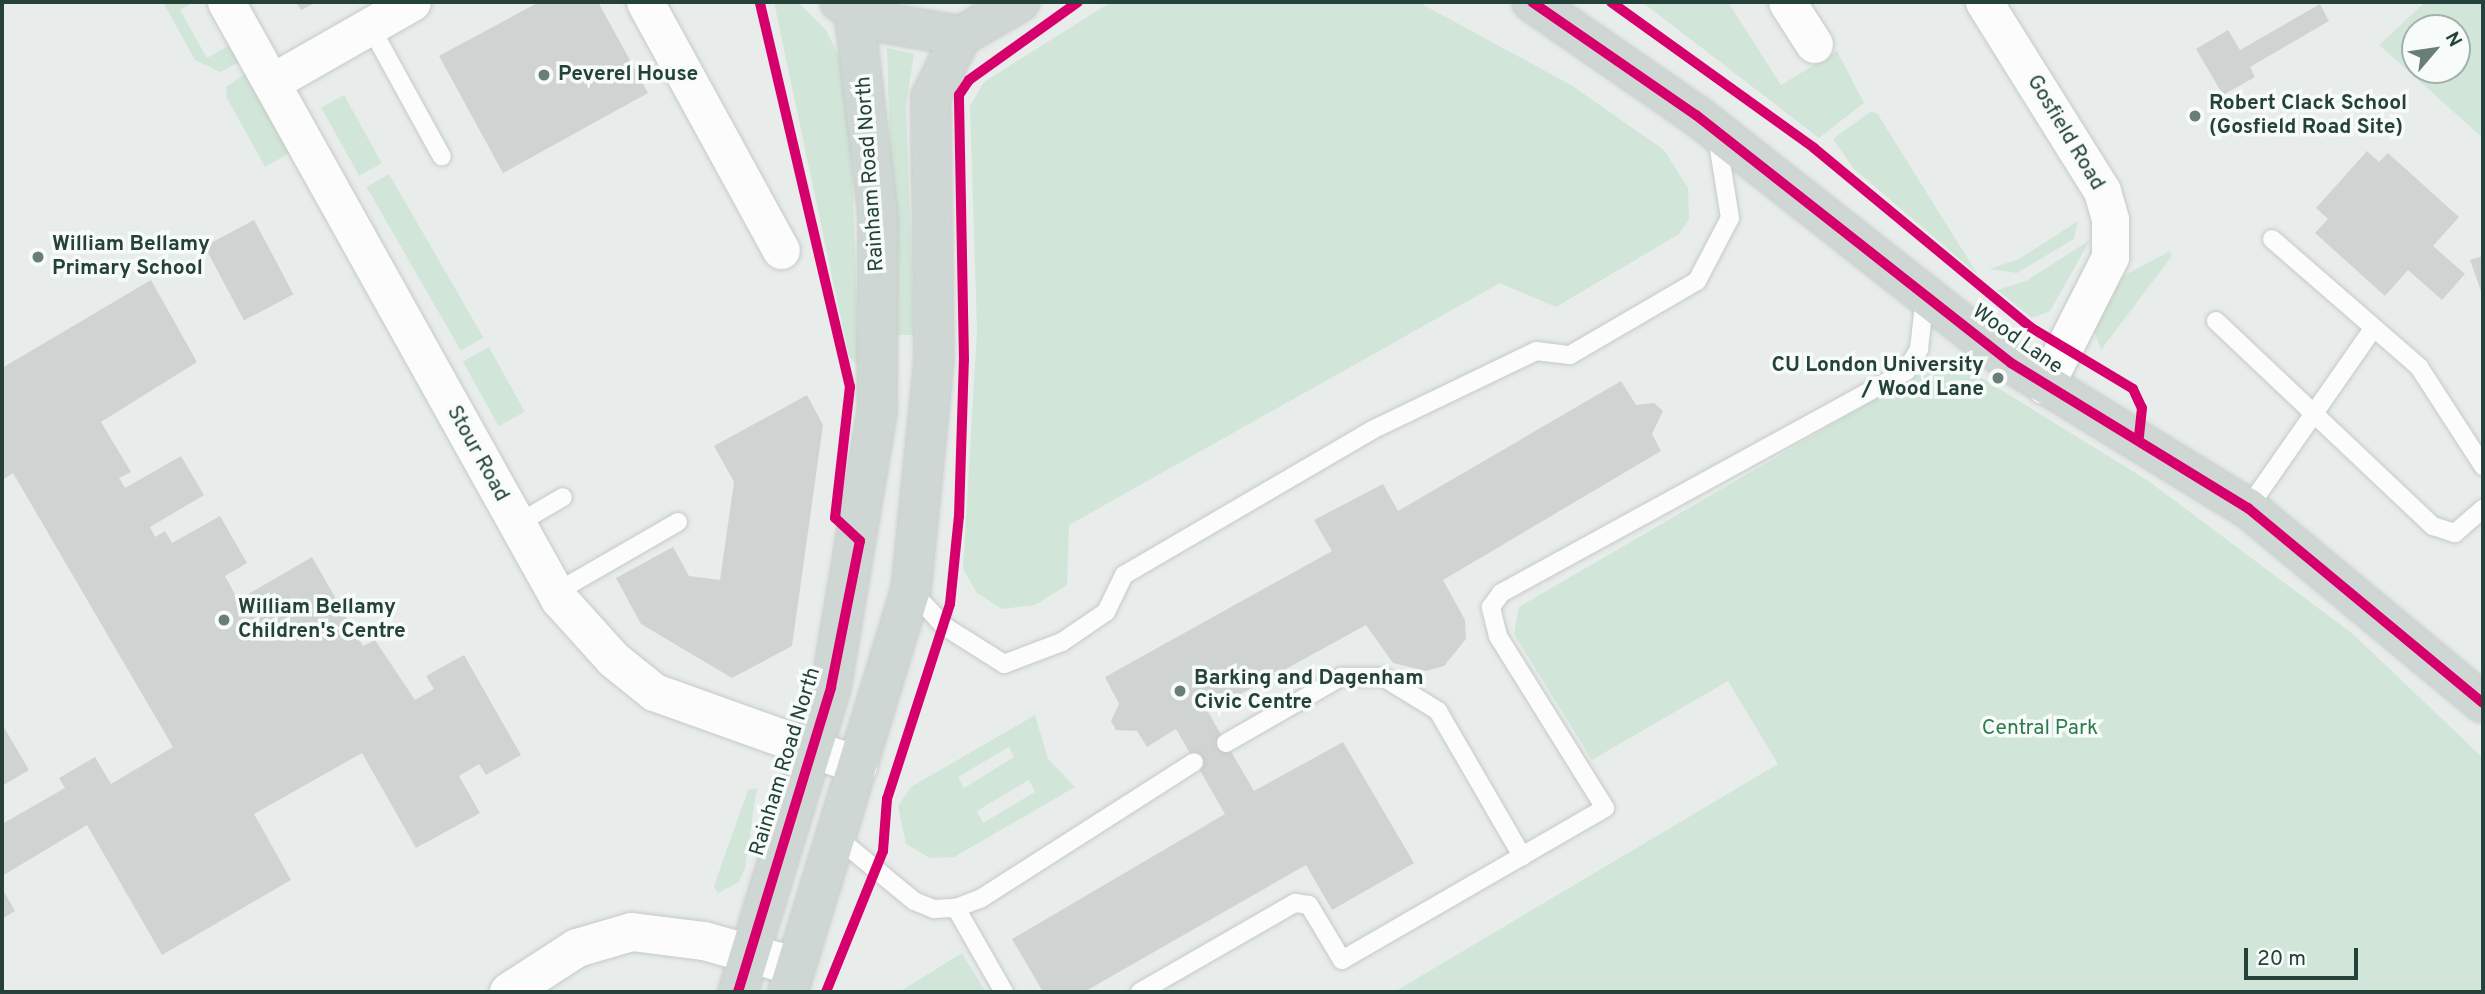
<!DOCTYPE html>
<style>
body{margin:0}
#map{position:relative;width:2485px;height:994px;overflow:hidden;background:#e8edeb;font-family:Overpass,sans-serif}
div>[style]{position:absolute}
.green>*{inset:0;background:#d1e6d8;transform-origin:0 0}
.building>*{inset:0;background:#cfd4d2;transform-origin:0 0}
.roads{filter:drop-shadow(0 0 2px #c5cac8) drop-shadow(0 0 2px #c5cac8)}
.service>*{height:18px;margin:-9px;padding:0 9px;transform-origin:9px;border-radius:9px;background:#fcfcfc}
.minor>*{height:37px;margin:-18.5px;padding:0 18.5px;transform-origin:18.5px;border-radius:18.5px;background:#fcfcfc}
.tertiary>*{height:38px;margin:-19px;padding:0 19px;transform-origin:19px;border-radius:19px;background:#fcfcfc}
.primary>*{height:38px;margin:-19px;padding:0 19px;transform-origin:19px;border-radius:19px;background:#cfd7d5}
.cycleway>*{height:10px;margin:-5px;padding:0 5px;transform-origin:5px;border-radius:5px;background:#d6006c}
.dots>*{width:19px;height:19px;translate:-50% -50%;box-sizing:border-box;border:4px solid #f7fbf9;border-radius:50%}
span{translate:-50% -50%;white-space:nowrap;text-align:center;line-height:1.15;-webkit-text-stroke:7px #f7fbf9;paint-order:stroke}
.poi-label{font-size:21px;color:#24423a;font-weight:700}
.left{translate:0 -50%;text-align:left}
.right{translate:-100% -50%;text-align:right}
.street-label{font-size:21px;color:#24423a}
.park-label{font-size:21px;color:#2d7a4b}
.frame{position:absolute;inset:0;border:4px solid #24423a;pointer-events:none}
.north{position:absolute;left:2401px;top:14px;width:70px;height:70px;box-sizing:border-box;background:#f7fbf9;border:2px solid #a3b1ad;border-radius:50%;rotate:61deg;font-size:19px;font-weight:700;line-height:28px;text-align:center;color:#24423a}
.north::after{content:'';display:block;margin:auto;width:24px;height:32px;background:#697e78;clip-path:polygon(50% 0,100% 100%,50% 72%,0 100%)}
.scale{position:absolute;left:2244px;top:948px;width:114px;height:32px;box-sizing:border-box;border:4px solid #24423a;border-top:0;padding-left:9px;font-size:21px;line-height:24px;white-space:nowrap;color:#24423a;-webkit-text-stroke:5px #f7fbf9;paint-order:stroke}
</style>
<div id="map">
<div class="green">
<i style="clip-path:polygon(163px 2px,194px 2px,180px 10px,207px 58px,230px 45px,239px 62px,220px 72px,195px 60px)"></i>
<i style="clip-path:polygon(774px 2px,798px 2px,826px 30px,842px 63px,851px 137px,859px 367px,849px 357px)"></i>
<i style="clip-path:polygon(1111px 2px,1418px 2px,1571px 85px,1664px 150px,1688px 188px,1689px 220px,1679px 234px,1556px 307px,1500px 283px,1069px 525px,1067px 585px,1035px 605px,1002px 609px,977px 593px,963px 569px,977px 330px,970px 106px,984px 82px)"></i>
<i style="clip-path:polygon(1642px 2px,1728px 2px,1781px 85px,1837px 51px,1864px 103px,1819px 138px)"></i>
<i style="clip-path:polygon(evenodd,2425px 2px,2483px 2px,2483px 138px,2379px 45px,2425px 2px,2415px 28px,2457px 28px,2457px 70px,2415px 70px,2415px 28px)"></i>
<i style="clip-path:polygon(887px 48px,914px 54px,906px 105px,914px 335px,895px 335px)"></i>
<i style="clip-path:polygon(245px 74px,290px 153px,265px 167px,227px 98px,226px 87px)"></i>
<i style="left:344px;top:95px;width:78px;height:26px;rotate:61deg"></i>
<i style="clip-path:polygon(1870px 112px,1877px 113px,1978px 275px,1853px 168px,1833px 139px)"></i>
<i style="left:389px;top:174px;width:189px;height:26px;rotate:60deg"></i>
<i style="clip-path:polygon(2078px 221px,2074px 239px,2017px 273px,1989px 269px,2019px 259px)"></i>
<i style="clip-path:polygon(2090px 240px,2050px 311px,2032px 318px,1997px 290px,2026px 281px)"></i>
<i style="clip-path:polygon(2170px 251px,2172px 256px,2101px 350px,2094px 330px,2118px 279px)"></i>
<i style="left:489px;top:347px;width:74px;height:30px;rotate:61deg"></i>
<i style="clip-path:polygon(1948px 357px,2147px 480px,2353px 634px,2483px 758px,2483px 992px,1394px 992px,1778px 764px,1728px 681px,1592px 760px,1514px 634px,1519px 607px)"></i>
<i style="clip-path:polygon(evenodd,1035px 715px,1048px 759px,1075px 787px,954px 857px,930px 858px,906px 844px,898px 806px,911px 787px,1035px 715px,1009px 747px,1014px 757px,964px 788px,958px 777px,1009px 747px,1035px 715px,1029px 780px,1035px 792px,983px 823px,977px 811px,1029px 780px)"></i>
<i style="clip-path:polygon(757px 788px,745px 868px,739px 882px,718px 893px,714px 886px,748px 790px)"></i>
<i style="clip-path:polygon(962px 953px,986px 992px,899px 992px)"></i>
</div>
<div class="building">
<i style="clip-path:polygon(296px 2px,317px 2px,301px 10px)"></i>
<i style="clip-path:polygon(539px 2px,598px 2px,648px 93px,503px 173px,439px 56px)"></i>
<i style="clip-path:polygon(2320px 4px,2329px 21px,2250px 67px,2255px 77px,2223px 95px,2196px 49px,2228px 30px,2240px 50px)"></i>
<i style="clip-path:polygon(2367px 151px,2379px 162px,2388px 153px,2459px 217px,2433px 246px,2465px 274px,2442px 300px,2408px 270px,2385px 296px,2315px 233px,2328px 219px,2316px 208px)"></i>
<i style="left:254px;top:220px;width:84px;height:56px;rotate:62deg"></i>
<i style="clip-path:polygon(2483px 256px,2483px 297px,2470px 260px)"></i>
<i style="clip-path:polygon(151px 280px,197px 362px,101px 422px,131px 472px,119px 478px,125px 488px,181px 456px,204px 495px,150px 527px,155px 537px,165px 531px,172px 543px,220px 516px,247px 563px,225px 576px,238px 600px,312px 557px,363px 646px,375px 640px,415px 700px,434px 689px,426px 676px,464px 655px,521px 755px,486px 775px,479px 764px,459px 776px,480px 813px,416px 848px,362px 753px,254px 814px,291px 880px,162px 955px,87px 825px,2px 876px,2px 824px,65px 788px,59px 778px,95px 757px,111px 784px,173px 747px,13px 473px,2px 480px,2px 368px)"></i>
<i style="clip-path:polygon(1621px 381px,1636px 405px,1654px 403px,1663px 411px,1652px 434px,1661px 451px,1443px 580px,1465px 620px,1466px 639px,1444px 666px,1426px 671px,1393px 663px,1366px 625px,1208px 712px,1254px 791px,1343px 742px,1414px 863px,1332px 910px,1306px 865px,1084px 992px,1043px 992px,1012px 939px,1225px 814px,1176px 729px,1147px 747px,1137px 731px,1116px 730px,1111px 721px,1119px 704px,1105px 677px,1332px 551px,1314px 520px,1383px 484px,1398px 511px)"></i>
<i style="clip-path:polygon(807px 395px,823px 425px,792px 646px,732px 678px,641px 624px,616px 578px,673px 547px,689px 576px,720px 580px,734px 482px,714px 446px)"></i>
<i style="clip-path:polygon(2px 724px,29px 770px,2px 786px)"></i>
<i style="clip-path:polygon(2px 888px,15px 911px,2px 919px)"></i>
</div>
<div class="roads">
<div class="service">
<i style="left:370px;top:26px;width:149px;rotate:61.2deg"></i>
<i style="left:2272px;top:239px;width:195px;rotate:41deg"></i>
<i style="left:2419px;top:367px;width:118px;rotate:57.1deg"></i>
<i style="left:2216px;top:321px;width:299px;rotate:43.4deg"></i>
<i style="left:2433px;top:526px;width:23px;rotate:18deg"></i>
<i style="left:2455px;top:533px;width:37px;rotate:-41deg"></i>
<i style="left:2248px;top:508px;width:218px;rotate:-55.1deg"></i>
<i style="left:517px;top:524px;width:53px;rotate:-30.4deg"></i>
<i style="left:911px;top:590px;width:49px;rotate:47.5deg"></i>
<i style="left:944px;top:626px;width:71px;rotate:32.3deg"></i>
<i style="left:1004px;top:664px;width:62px;rotate:-20.8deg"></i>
<i style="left:1062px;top:642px;width:53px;rotate:-34.3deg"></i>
<i style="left:1106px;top:612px;width:41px;rotate:-64.1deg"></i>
<i style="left:1124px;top:575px;width:287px;rotate:-30.3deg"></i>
<i style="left:1372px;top:430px;width:182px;rotate:-25.7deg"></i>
<i style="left:1536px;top:351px;width:34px;rotate:7deg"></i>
<i style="left:1570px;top:355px;width:147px;rotate:-30.2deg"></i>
<i style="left:1697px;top:281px;width:71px;rotate:-62.4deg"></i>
<i style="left:1730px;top:218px;width:82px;rotate:-99.1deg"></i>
<i style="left:555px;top:593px;width:142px;rotate:-30deg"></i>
<i style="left:1226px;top:743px;width:133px;rotate:-29.9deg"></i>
<i style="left:1341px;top:677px;width:42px"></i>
<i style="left:1383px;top:677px;width:65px;rotate:31.7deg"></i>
<i style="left:1438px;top:711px;width:168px;rotate:59.9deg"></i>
<i style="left:1522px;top:856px;width:96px;rotate:-30deg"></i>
<i style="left:1605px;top:808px;width:203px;rotate:-121.9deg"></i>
<i style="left:1498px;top:636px;width:30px;rotate:-104deg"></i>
<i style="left:1491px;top:607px;width:17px;rotate:-54deg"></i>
<i style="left:1501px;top:593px;width:462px;rotate:-28.7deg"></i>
<i style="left:1906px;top:371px;width:26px;rotate:-59deg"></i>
<i style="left:1919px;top:349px;width:53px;rotate:-83.5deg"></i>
<i style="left:834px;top:835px;width:104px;rotate:39.5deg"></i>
<i style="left:914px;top:901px;width:22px;rotate:22deg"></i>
<i style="left:934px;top:909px;width:22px;rotate:-3deg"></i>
<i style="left:956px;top:908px;width:26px;rotate:-21deg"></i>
<i style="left:980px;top:899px;width:254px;rotate:-32.6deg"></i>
<i style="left:956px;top:908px;width:97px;rotate:60.3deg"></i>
<i style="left:1140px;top:992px;width:179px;rotate:-29.9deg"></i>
<i style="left:1295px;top:903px;width:14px;rotate:8deg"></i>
<i style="left:1309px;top:905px;width:64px;rotate:59deg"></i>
<i style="left:1342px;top:960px;width:208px;rotate:-30deg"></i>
</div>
<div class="minor">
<i style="left:226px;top:2px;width:684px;rotate:60.85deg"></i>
<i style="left:559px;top:599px;width:81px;rotate:48deg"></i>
<i style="left:613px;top:659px;width:53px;rotate:38.8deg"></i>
<i style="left:654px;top:692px;width:217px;rotate:19.7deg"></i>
<i style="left:645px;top:2px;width:283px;rotate:61.3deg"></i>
<i style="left:1787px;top:2px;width:50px;rotate:57.3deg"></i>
<i style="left:1984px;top:2px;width:223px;rotate:58deg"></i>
<i style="left:2102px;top:191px;width:29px;rotate:74deg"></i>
<i style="left:2110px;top:219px;width:38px;rotate:90deg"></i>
<i style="left:2110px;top:257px;width:144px;rotate:116.9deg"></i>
<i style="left:272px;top:82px;width:161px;rotate:-29.7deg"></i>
</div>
<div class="tertiary">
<i style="left:509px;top:992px;width:81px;rotate:-32.9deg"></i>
<i style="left:577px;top:948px;width:57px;rotate:-16.2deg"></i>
<i style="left:632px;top:932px;width:73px;rotate:7.1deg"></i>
<i style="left:704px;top:941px;width:93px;rotate:15.5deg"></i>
</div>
<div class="primary">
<i style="left:840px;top:2px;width:50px;rotate:25deg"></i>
<i style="left:885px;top:23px;width:77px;rotate:9.7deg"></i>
<i style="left:961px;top:36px;width:68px;rotate:-30deg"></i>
<i style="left:1532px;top:2px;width:199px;rotate:34.6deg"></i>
<i style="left:1696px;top:115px;width:401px;rotate:38.2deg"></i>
<i style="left:2011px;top:363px;width:278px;rotate:31.5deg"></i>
<i style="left:2248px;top:508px;width:305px;rotate:39.7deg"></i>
<i style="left:738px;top:992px;width:319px;rotate:-73deg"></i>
<i style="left:831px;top:687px;width:278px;rotate:-80.5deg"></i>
<i style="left:877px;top:413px;width:197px;rotate:-89.7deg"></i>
<i style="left:878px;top:216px;width:206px;rotate:-96.7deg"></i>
<i style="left:788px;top:992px;width:420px;rotate:-73deg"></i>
<i style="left:911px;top:590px;width:233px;rotate:-84.3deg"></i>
<i style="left:934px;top:358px;width:261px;rotate:-90.7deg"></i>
<i style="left:931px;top:97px;width:68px;rotate:-63.8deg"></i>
</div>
</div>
<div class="cycleway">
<i style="left:1532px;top:2px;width:199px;rotate:34.6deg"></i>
<i style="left:1696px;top:115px;width:401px;rotate:38.2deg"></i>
<i style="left:2011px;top:363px;width:278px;rotate:31.5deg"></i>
<i style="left:2248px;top:508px;width:305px;rotate:39.7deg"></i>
<i style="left:1611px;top:2px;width:250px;rotate:35.7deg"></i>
<i style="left:1814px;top:148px;width:281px;rotate:39.6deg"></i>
<i style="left:2030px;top:327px;width:120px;rotate:31deg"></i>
<i style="left:2133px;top:389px;width:21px;rotate:65deg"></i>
<i style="left:2142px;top:408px;width:29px;rotate:96deg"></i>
<i style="left:738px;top:992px;width:319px;rotate:-73deg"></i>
<i style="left:831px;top:687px;width:149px;rotate:-78.8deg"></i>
<i style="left:860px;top:541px;width:34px;rotate:-137deg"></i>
<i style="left:835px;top:518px;width:132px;rotate:-83.5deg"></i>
<i style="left:850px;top:387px;width:395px;rotate:-103.2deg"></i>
<i style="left:826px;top:992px;width:152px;rotate:-68deg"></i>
<i style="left:883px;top:851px;width:52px;rotate:-85.6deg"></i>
<i style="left:887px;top:799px;width:205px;rotate:-72.1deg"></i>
<i style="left:950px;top:604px;width:88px;rotate:-84.2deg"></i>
<i style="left:959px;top:516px;width:156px;rotate:-88.2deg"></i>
<i style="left:964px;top:360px;width:265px;rotate:-91.1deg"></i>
<i style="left:959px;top:95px;width:18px;rotate:-56deg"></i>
<i style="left:969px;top:80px;width:134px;rotate:-35.6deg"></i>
</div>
<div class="dots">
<i style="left:544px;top:75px;background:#697e78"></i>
<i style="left:2195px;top:116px;background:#697e78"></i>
<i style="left:38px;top:257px;background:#697e78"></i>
<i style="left:1998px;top:378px;background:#697e78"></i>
<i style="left:224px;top:620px;background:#697e78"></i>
<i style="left:1180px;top:691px;background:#697e78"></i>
</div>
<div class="poi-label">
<span class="left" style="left:558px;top:75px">Peverel House</span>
<span class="left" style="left:2209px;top:116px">Robert Clack School<br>(Gosfield Road Site)</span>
<span class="left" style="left:52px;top:257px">William Bellamy<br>Primary School</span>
<span class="right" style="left:1984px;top:378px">CU London University<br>/ Wood Lane</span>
<span class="left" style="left:238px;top:620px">William Bellamy<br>Children's Centre</span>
<span class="left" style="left:1194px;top:691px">Barking and Dagenham<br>Civic Centre</span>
</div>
<div class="street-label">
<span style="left:2065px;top:133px;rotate:59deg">Gosfield Road</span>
<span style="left:871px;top:174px;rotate:-94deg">Rainham Road North</span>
<span style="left:2017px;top:340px;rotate:35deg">Wood Lane</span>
<span style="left:477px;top:454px;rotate:61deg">Stour Road</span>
<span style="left:786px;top:762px;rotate:-73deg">Rainham Road North</span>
</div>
<div class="park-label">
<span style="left:2040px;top:729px">Central Park</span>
</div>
<div class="frame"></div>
<div class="north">N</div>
<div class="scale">20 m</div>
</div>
